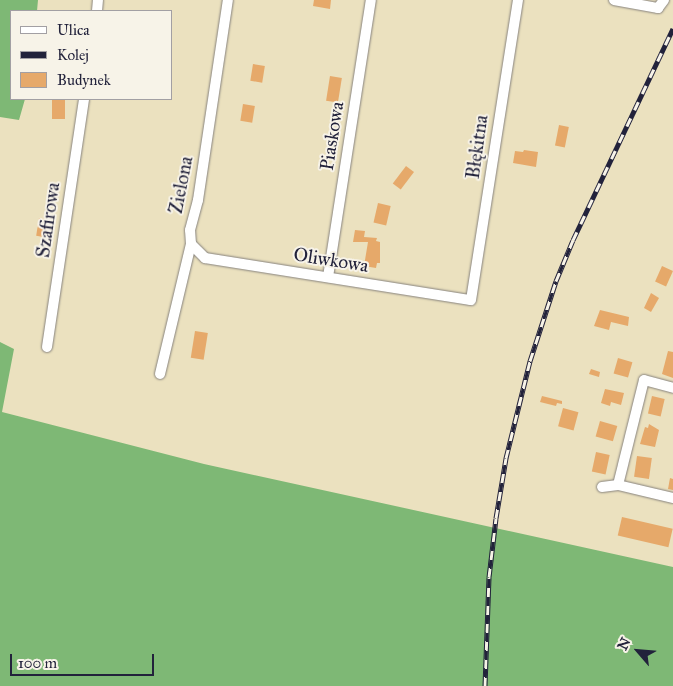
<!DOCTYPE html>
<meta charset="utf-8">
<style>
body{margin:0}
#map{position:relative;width:673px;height:686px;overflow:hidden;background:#ebe1bf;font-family:"IM FELL Great Primer",serif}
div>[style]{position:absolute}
.forest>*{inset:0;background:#7eb875}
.building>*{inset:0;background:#e6a96a;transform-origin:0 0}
.roads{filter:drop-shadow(0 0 1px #86827d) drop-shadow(0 0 1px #86827d)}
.minor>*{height:10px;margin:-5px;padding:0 5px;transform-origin:5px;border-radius:5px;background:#fff}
.rail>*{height:5px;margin-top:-2.5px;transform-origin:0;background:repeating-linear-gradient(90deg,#f7f3e8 0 9px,#22223b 0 18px);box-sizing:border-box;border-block:1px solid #22223b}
span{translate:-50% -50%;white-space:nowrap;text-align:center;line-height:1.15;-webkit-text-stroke:4px #f7f3e8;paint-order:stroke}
.street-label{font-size:19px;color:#22223b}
.legend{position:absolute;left:10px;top:10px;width:162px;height:90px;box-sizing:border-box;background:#f7f3e8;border:1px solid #a29fa3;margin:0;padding:6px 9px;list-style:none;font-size:15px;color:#22223b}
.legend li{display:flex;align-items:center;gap:10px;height:25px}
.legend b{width:25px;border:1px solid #a29fa3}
.north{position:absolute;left:613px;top:626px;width:50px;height:50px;-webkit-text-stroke:4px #f7f3e8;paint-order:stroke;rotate:297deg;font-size:14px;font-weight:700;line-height:20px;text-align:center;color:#22223b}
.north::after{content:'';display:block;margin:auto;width:18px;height:22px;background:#22223b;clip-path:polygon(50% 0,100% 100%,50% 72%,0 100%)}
.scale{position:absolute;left:10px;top:654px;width:144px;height:22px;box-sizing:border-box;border:2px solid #22223b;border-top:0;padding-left:6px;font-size:15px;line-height:18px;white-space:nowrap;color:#22223b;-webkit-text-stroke:4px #f7f3e8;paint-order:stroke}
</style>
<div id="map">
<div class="forest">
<i style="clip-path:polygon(0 0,38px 0,37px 11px,11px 11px,11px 99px,25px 99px,19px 120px,0 117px)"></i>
<i style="clip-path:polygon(0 342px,14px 349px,2px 412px,204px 464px,673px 567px,673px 686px,0 686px)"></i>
</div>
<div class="building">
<i style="clip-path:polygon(314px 0,331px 0,330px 9px,313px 6px)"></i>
<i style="left:253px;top:64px;width:12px;height:17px;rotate:9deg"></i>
<i style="left:330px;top:76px;width:12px;height:25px;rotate:9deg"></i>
<i style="left:52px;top:99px;width:13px;height:20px"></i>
<i style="left:243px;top:104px;width:12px;height:17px;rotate:9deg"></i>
<i style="left:559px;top:125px;width:10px;height:21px;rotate:11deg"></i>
<i style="clip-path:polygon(524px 150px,538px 152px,536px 167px,513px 163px,515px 151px,523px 152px)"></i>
<i style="left:406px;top:166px;width:10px;height:22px;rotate:37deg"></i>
<i style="left:378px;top:203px;width:13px;height:20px;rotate:13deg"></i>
<i style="left:39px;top:218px;width:12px;height:18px;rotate:9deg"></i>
<i style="clip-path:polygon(355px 230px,365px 231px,364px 237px,377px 238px,376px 241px,380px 242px,380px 263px,377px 263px,376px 268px,364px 266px,368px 242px,353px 242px)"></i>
<i style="left:662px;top:266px;width:12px;height:17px;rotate:24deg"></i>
<i style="clip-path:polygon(651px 293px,659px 298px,651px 312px,644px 308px)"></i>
<i style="clip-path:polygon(600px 310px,629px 317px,628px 326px,611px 322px,609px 330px,594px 326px)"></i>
<i style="left:195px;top:331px;width:13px;height:27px;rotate:9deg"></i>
<i style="clip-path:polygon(668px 351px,673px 352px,673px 378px,662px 374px)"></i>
<i style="left:618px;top:358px;width:15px;height:16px;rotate:16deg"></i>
<i style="clip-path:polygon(591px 369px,600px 372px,599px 377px,589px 374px)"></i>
<i style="clip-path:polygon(605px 389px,624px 393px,621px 405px,611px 402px,610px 406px,601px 403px)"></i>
<i style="clip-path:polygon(542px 396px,562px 401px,562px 404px,557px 403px,556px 406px,540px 402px)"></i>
<i style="left:652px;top:396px;width:13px;height:18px;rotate:13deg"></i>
<i style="left:563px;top:408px;width:16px;height:19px;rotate:15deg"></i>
<i style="left:600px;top:421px;width:18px;height:16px;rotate:16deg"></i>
<i style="clip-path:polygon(649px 424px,659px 430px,655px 447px,640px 444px,645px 427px,648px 428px)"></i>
<i style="left:596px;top:452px;width:14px;height:20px;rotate:12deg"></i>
<i style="left:637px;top:456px;width:15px;height:21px;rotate:8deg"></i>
<i style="clip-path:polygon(670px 478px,673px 479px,673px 490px,668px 489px)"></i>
<i style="left:622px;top:517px;width:52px;height:19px;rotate:13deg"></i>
</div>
<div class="roads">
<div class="minor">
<i style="left:614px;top:0;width:45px;rotate:10.3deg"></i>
<i style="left:658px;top:8px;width:10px;rotate:-53deg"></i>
<i style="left:97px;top:11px;width:11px;rotate:-85deg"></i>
<i style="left:191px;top:244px;width:20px;rotate:45deg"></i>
<i style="left:205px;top:258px;width:269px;rotate:9deg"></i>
<i style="left:471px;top:300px;width:304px;rotate:-81.1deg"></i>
<i style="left:328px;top:277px;width:280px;rotate:-81.2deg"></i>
<i style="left:47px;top:347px;width:251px;rotate:-81.5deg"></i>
<i style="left:160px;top:374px;width:134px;rotate:-76.6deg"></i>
<i style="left:191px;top:244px;width:14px;rotate:-94deg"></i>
<i style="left:190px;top:230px;width:31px;rotate:-75deg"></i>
<i style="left:198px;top:200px;width:202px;rotate:-81.5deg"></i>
<i style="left:618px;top:485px;width:108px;rotate:-76.1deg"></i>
<i style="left:644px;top:380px;width:30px;rotate:15deg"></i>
<i style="left:602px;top:487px;width:16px;rotate:-7deg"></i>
<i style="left:618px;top:485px;width:57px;rotate:13.3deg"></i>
</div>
</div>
<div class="rail">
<i style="left:485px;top:686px;width:109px;rotate:-87.9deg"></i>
<i style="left:489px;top:577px;width:59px;rotate:-83.2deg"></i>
<i style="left:496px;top:518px;width:61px;rotate:-80.5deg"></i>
<i style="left:506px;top:458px;width:100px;rotate:-76.1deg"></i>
<i style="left:530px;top:361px;width:84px;rotate:-72deg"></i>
<i style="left:556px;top:281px;width:44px;rotate:-67.5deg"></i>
<i style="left:573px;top:240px;width:234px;rotate:-64.7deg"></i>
</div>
<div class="street-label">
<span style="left:332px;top:136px;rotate:-81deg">Piaskowa</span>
<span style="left:477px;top:147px;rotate:-82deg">Błękitna</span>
<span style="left:181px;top:185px;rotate:-79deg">Zielona</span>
<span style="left:48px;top:220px;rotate:-82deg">Szafirowa</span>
<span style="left:331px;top:260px;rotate:9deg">Oliwkowa</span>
</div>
<ul class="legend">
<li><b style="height:6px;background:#fff"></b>Ulica</li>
<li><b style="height:6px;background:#22223b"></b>Kolej</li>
<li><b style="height:14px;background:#e6a96a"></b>Budynek</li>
</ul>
<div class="north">N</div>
<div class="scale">100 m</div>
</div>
